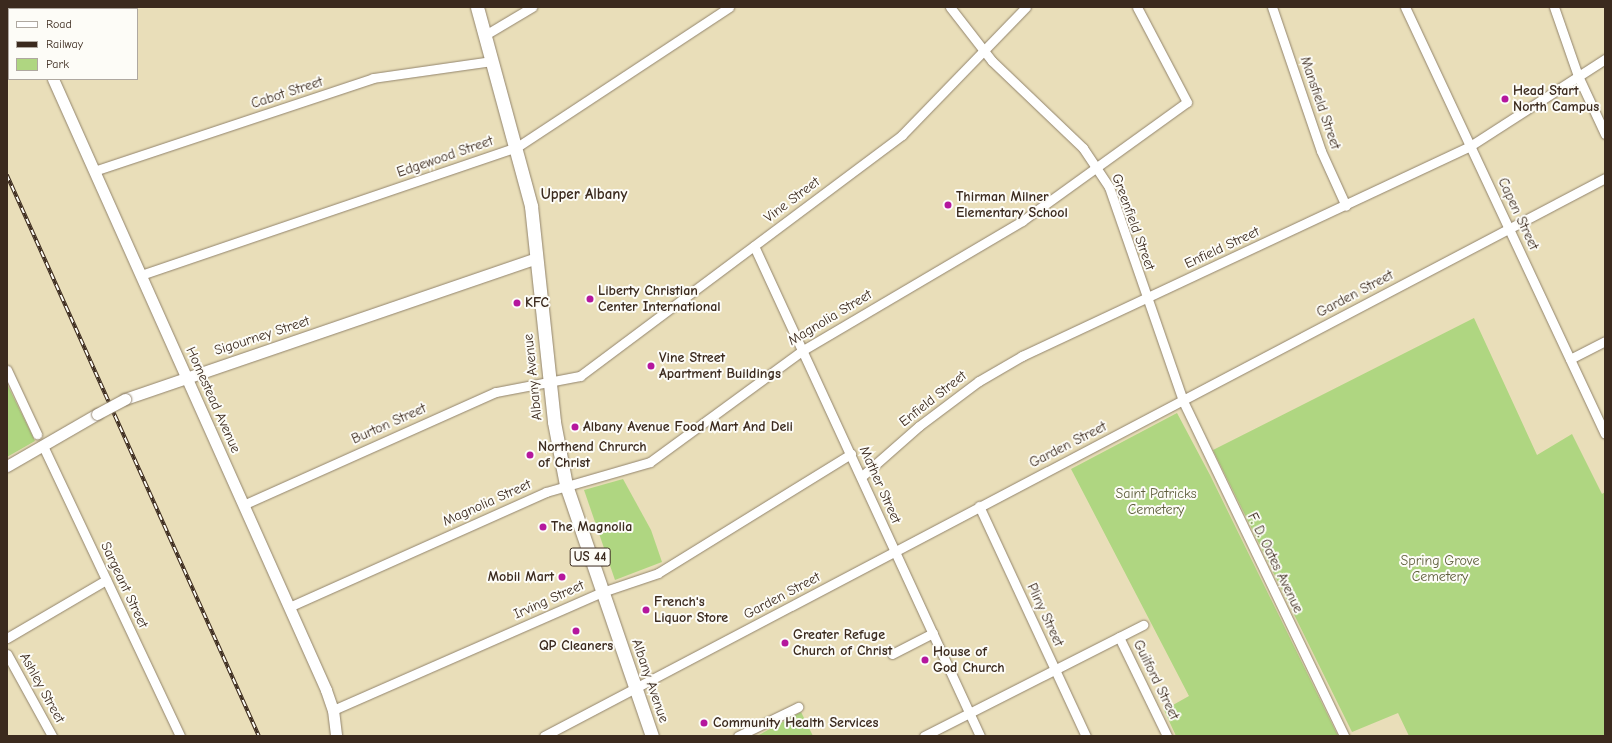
<!DOCTYPE html>
<style>
body{margin:0}
#map{position:relative;width:1612px;height:743px;overflow:hidden;background:#e9deb9;font-family:"Comic Neue",sans-serif}
div>[style]{position:absolute}
.green>*{inset:0;background:#afd681}
.roads{filter:drop-shadow(0 0 1px #92846c) drop-shadow(0 0 1px #92846c)}
.minor>*{height:9px;margin:-4.5px;padding:0 4.5px;transform-origin:4.5px;border-radius:4.5px;background:#fff}
.major>*{height:11px;margin:-5.5px;padding:0 5.5px;transform-origin:5.5px;border-radius:5.5px;background:#fff}
.highway>*{height:13px;margin:-6.5px;padding:0 6.5px;transform-origin:6.5px;border-radius:6.5px;background:#fff}
.rail>*{height:3.5px;margin-top:-1.75px;transform-origin:0;background:repeating-linear-gradient(90deg,#fdfcf7 0 6px,#3b2a1e 0 12px);box-sizing:border-box;border-block:1px solid #3b2a1e}
.bridges{filter:drop-shadow(0 0 1px #92846c) drop-shadow(0 0 1px #92846c)}
.major-bridge>*{height:11px;margin:-5.5px;padding:0 5.5px;transform-origin:5.5px;border-radius:5.5px;background:#fff}
.dots>*{width:11px;height:11px;translate:-50% -50%;box-sizing:border-box;border:2px solid #fdfcf7;border-radius:50%}
span{translate:-50% -50%;white-space:nowrap;text-align:center;line-height:1.15;-webkit-text-stroke:4px #fdfcf7;paint-order:stroke}
.shield-label span{padding:1px 3px;background:#fdfcf7;border:1px solid;border-radius:3px;-webkit-text-stroke-width:0}
.shield-label{font-size:13px;color:#3b2a1e;font-weight:700}
.poi-label{font-size:14px;color:#3b2a1e;font-weight:700}
.left{translate:0 -50%;text-align:left}
.right{translate:-100% -50%;text-align:right}
.street-label{font-size:14px;color:#3b2a1e}
.park-label{font-size:14px;color:#5e5e3c}
.neighbourhood-label{font-size:15px;color:#3b2a1e;font-weight:700}
.frame{position:absolute;inset:0;border:8px solid #3b2a1e;pointer-events:none}
.legend{position:absolute;left:8px;top:8px;width:130px;height:72px;box-sizing:border-box;background:#fdfcf7;border:1px solid #afa8a0;margin:0;padding:5px 7px;list-style:none;font-size:12px;color:#3b2a1e}
.legend li{display:flex;align-items:center;gap:8px;height:20px}
.legend b{width:20px;border:1px solid #afa8a0}
</style>
<div id="map">
<div class="green">
<i style="clip-path:polygon(1474px 318px,1537px 455px,1572px 434px,1602px 494px,1605px 492px,1605px 736px,1409px 736px,1398px 713px,1352px 732px,1213px 450px)"></i>
<i style="clip-path:polygon(7px 384px,35px 441px,7px 457px)"></i>
<i style="clip-path:polygon(1177px 413px,1210px 475px,1338px 736px,1176px 736px,1164px 710px,1189px 696px,1071px 469px)"></i>
<i style="clip-path:polygon(623px 479px,651px 530px,662px 562px,615px 580px,584px 490px)"></i>
<i style="clip-path:polygon(801px 712px,813px 736px,757px 736px)"></i>
</div>
<div class="roads">
<div class="minor">
<i style="left:950px;top:7px;width:68px;rotate:52.1deg"></i>
<i style="left:992px;top:61px;width:126px;rotate:43.7deg"></i>
<i style="left:1083px;top:148px;width:47px;rotate:56.3deg"></i>
<i style="left:1109px;top:187px;width:226px;rotate:70.9deg"></i>
<i style="left:1183px;top:401px;width:372px;rotate:64.3deg"></i>
<i style="left:1272px;top:7px;width:152px;rotate:71.2deg"></i>
<i style="left:1321px;top:151px;width:60px;rotate:65.6deg"></i>
<i style="left:1405px;top:7px;width:471px;rotate:64.9deg"></i>
<i style="left:1554px;top:7px;width:73px;rotate:70.8deg"></i>
<i style="left:1578px;top:76px;width:64px;rotate:65deg"></i>
<i style="left:485px;top:35px;width:55px;rotate:-30.8deg"></i>
<i style="left:94px;top:171px;width:294px;rotate:-18.4deg"></i>
<i style="left:373px;top:78px;width:121px;rotate:-8.1deg"></i>
<i style="left:754px;top:246px;width:540px;rotate:65.24deg"></i>
<i style="left:141px;top:275px;width:397px;rotate:-18.8deg"></i>
<i style="left:517px;top:147px;width:254px;rotate:-33.4deg"></i>
<i style="left:1570px;top:359px;width:39px;rotate:-27deg"></i>
<i style="left:7px;top:370px;width:71px;rotate:64.9deg"></i>
<i style="left:43px;top:446px;width:321px;rotate:64.7deg"></i>
<i style="left:861px;top:477px;width:77px;rotate:-41.3deg"></i>
<i style="left:919px;top:426px;width:75px;rotate:-36.9deg"></i>
<i style="left:979px;top:381px;width:50px;rotate:-30.2deg"></i>
<i style="left:1022px;top:356px;width:495px;rotate:-25.1deg"></i>
<i style="left:1470px;top:146px;width:161px;rotate:-32.8deg"></i>
<i style="left:243px;top:505px;width:277px;rotate:-24.1deg"></i>
<i style="left:496px;top:392px;width:86px;rotate:-10.8deg"></i>
<i style="left:580px;top:376px;width:402px;rotate:-36.8deg"></i>
<i style="left:902px;top:135px;width:178px;rotate:-45.9deg"></i>
<i style="left:979px;top:506px;width:254px;rotate:65.1deg"></i>
<i style="left:289px;top:607px;width:282px;rotate:-24.1deg"></i>
<i style="left:546px;top:492px;width:108px;rotate:-16.1deg"></i>
<i style="left:650px;top:462px;width:190px;rotate:-36.2deg"></i>
<i style="left:803px;top:350px;width:254px;rotate:-30.5deg"></i>
<i style="left:1022px;top:221px;width:203px;rotate:-35.8deg"></i>
<i style="left:1187px;top:102px;width:107px;rotate:-117.8deg"></i>
<i style="left:1119px;top:637px;width:110px;rotate:64.1deg"></i>
<i style="left:7px;top:638px;width:115px;rotate:-30.4deg"></i>
<i style="left:7px;top:654px;width:94px;rotate:61.2deg"></i>
<i style="left:892px;top:654px;width:46px;rotate:-27.1deg"></i>
<i style="left:333px;top:710px;width:294px;rotate:-23.7deg"></i>
<i style="left:602px;top:592px;width:59px;rotate:-18.7deg"></i>
<i style="left:658px;top:573px;width:227px;rotate:-31.7deg"></i>
<i style="left:544px;top:736px;width:1199px;rotate:-27.74deg"></i>
<i style="left:738px;top:736px;width:67px;rotate:-25.8deg"></i>
<i style="left:924px;top:736px;width:246px;rotate:-26.9deg"></i>
</div>
<div class="major">
<i style="left:27px;top:7px;width:2px;rotate:63deg"></i>
<i style="left:53px;top:79px;width:669px;rotate:65.92deg"></i>
<i style="left:326px;top:690px;width:21px;rotate:71deg"></i>
<i style="left:333px;top:710px;width:26px;rotate:83deg"></i>
<i style="left:125px;top:399px;width:435px;rotate:-18.9deg"></i>
<i style="left:7px;top:466px;width:104px;rotate:-30deg"></i>
</div>
<div class="highway">
<i style="left:477px;top:7px;width:206px;rotate:74.8deg"></i>
<i style="left:531px;top:206px;width:217px;rotate:83.9deg"></i>
<i style="left:554px;top:422px;width:64px;rotate:79.2deg"></i>
<i style="left:566px;top:485px;width:265px;rotate:71.1deg"></i>
</div>
</div>
<div class="rail">
<i style="left:7px;top:175px;width:615px;rotate:65.81deg"></i>
</div>
<div class="bridges">
<div class="major-bridge">
<i style="left:97px;top:414px;width:32px;rotate:-28deg"></i>
</div>
</div>
<div class="dots">
<i style="left:1505px;top:99px;background:#b5179e"></i>
<i style="left:948px;top:205px;background:#b5179e"></i>
<i style="left:590px;top:299px;background:#b5179e"></i>
<i style="left:517px;top:303px;background:#b5179e"></i>
<i style="left:651px;top:366px;background:#b5179e"></i>
<i style="left:575px;top:427px;background:#b5179e"></i>
<i style="left:530px;top:455px;background:#b5179e"></i>
<i style="left:543px;top:527px;background:#b5179e"></i>
<i style="left:562px;top:577px;background:#b5179e"></i>
<i style="left:646px;top:610px;background:#b5179e"></i>
<i style="left:576px;top:631px;background:#b5179e"></i>
<i style="left:785px;top:643px;background:#b5179e"></i>
<i style="left:925px;top:660px;background:#b5179e"></i>
<i style="left:704px;top:723px;background:#b5179e"></i>
</div>
<div class="shield-label">
<span style="left:590px;top:557px">US 44</span>
</div>
<div class="poi-label">
<span class="left" style="left:1513px;top:99px">Head Start<br>North Campus</span>
<span class="left" style="left:956px;top:205px">Thirman Milner<br>Elementary School</span>
<span class="left" style="left:598px;top:299px">Liberty Christian<br>Center International</span>
<span class="left" style="left:525px;top:303px">KFC</span>
<span class="left" style="left:659px;top:366px">Vine Street<br>Apartment Buildings</span>
<span class="left" style="left:583px;top:427px">Albany Avenue Food Mart And Deli</span>
<span class="left" style="left:538px;top:455px">Northend Chrurch<br>of Christ</span>
<span class="left" style="left:551px;top:527px">The Magnolia</span>
<span class="right" style="left:554px;top:577px">Mobil Mart</span>
<span class="left" style="left:654px;top:610px">French's<br>Liquor Store</span>
<span class="left" style="left:793px;top:643px">Greater Refuge<br>Church of Christ</span>
<span style="left:576px;top:646px">QP Cleaners</span>
<span class="left" style="left:933px;top:660px">House of<br>God Church</span>
<span class="left" style="left:713px;top:723px">Community Health Services</span>
</div>
<div class="street-label">
<span style="left:287px;top:93px;rotate:-18deg">Cabot Street</span>
<span style="left:1320px;top:103px;rotate:71deg">Mansfield Street</span>
<span style="left:445px;top:157px;rotate:-19deg">Edgewood Street</span>
<span style="left:792px;top:200px;rotate:-37deg">Vine Street</span>
<span style="left:1518px;top:214px;rotate:65deg">Capen Street</span>
<span style="left:1133px;top:222px;rotate:70deg">Greenfield Street</span>
<span style="left:1222px;top:248px;rotate:-25deg">Enfield Street</span>
<span style="left:1355px;top:294px;rotate:-28deg">Garden Street</span>
<span style="left:830px;top:318px;rotate:-31deg">Magnolia Street</span>
<span style="left:262px;top:336px;rotate:-18deg">Sigourney Street</span>
<span style="left:533px;top:377px;rotate:-96deg">Albany Avenue</span>
<span style="left:933px;top:399px;rotate:-38deg">Enfield Street</span>
<span style="left:213px;top:400px;rotate:66deg">Homestead Avenue</span>
<span style="left:389px;top:424px;rotate:-24deg">Burton Street</span>
<span style="left:1068px;top:445px;rotate:-27deg">Garden Street</span>
<span style="left:880px;top:485px;rotate:66deg">Mather Street</span>
<span style="left:487px;top:503px;rotate:-24deg">Magnolia Street</span>
<span style="left:1275px;top:563px;rotate:64deg">F. D. Oates Avenue</span>
<span style="left:124px;top:585px;rotate:65deg">Sargeant Street</span>
<span style="left:782px;top:596px;rotate:-28deg">Garden Street</span>
<span style="left:549px;top:600px;rotate:-24deg">Irving Street</span>
<span style="left:1045px;top:615px;rotate:65deg">Pliny Street</span>
<span style="left:1156px;top:680px;rotate:64deg">Guilford Street</span>
<span style="left:650px;top:681px;rotate:71deg">Albany Avenue</span>
<span style="left:42px;top:688px;rotate:61deg">Ashley Street</span>
</div>
<div class="park-label">
<span style="left:1156px;top:502px">Saint Patricks<br>Cemetery</span>
<span style="left:1440px;top:569px">Spring Grove<br>Cemetery</span>
</div>
<div class="neighbourhood-label">
<span style="left:584px;top:195px">Upper Albany</span>
</div>
<div class="frame"></div>
<ul class="legend">
<li><b style="height:5px;background:#fff"></b>Road</li>
<li><b style="height:5px;background:#3b2a1e"></b>Railway</li>
<li><b style="height:11px;background:#afd681"></b>Park</li>
</ul>
</div>
